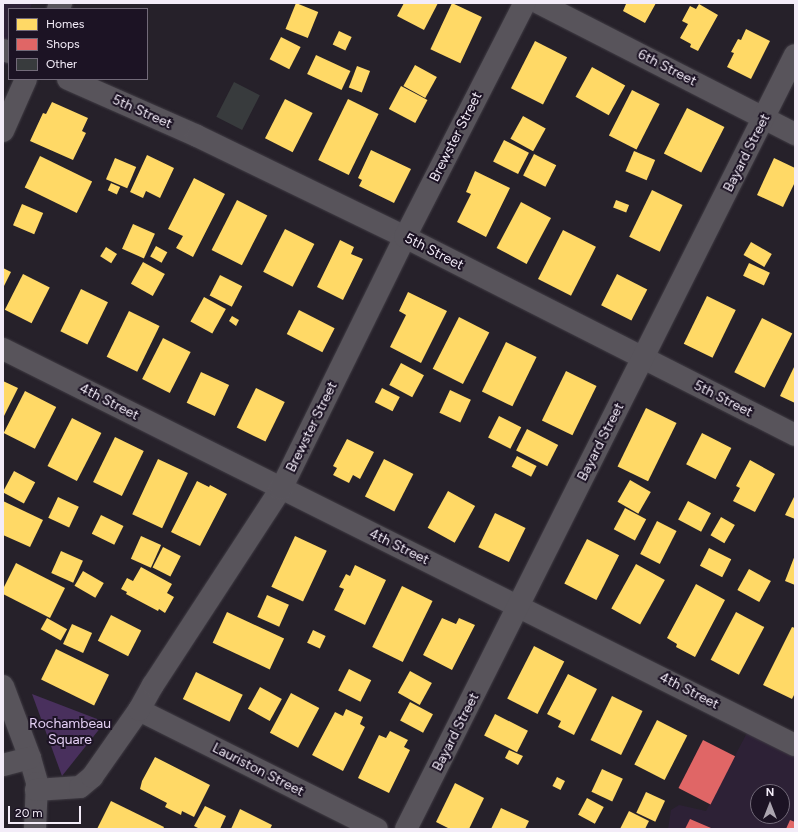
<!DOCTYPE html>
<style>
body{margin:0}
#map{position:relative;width:798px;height:832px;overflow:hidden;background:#26212a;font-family:Figtree,sans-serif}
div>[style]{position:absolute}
.built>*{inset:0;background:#2d2136}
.green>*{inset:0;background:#49305d}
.homes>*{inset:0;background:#ffd966;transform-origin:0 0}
.shops>*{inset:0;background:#e06666;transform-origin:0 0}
.building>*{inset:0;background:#383b3d;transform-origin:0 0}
.roads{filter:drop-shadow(0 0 1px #403c44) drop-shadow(0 0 1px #403c44)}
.minor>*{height:22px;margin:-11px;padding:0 11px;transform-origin:11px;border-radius:11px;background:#58545b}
span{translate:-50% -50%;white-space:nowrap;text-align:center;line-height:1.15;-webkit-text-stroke:4px #1c1324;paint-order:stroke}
.street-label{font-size:14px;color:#f3ecf8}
.park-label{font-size:14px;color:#e3cff4}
.frame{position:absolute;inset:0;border:4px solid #f3ecf8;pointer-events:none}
.legend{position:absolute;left:8px;top:8px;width:140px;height:72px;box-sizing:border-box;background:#1c1324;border:1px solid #726a79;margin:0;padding:5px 7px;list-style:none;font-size:12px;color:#f3ecf8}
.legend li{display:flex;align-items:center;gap:8px;height:20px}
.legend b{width:20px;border:1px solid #726a79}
.north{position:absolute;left:750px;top:784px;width:40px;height:40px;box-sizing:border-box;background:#1c1324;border:1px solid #726a79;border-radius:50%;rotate:0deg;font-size:11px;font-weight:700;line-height:16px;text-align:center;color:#f3ecf8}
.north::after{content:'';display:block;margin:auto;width:14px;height:18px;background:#aba5b0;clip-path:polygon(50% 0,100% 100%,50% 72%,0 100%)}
.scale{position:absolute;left:8px;top:806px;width:73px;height:18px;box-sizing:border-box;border:2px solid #f3ecf8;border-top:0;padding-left:5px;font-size:12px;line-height:14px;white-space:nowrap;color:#f3ecf8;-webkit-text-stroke:3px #1c1324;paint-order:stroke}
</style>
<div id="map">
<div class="built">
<i style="clip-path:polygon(3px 3px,32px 3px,30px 9px,9px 9px,9px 55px,3px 68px)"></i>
<i style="clip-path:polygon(evenodd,749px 729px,795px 748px,795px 829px,668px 829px,671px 810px,679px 805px,706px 811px,749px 729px,758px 792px,782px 792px,782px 816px,758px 816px,758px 792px)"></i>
</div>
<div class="green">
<i style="clip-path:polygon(32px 694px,105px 722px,62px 776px)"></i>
</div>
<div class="homes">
<i style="left:296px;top:3px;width:24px;height:28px;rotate:22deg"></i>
<i style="clip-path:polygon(404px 3px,438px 3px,424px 30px,397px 16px)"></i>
<i style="left:452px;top:3px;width:33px;height:51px;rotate:25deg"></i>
<i style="clip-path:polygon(624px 3px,656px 3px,645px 23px,623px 11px,626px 4px)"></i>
<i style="clip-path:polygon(699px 4px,718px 15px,698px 51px,690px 47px,691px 44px,680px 38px,688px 24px,682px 21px,690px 6px,696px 9px)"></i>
<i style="clip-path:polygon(746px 29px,770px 41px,751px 79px,727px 67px,734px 53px,731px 52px,738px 39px,741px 40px)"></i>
<i style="left:339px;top:31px;width:14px;height:15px;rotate:25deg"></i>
<i style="left:281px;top:37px;width:22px;height:25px;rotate:27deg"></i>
<i style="left:535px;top:41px;width:36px;height:53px;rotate:27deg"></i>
<i style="left:316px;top:55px;width:38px;height:21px;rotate:25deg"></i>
<i style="left:415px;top:65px;width:25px;height:24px;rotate:29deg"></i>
<i style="left:357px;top:66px;width:14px;height:23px;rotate:21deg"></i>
<i style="left:592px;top:67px;width:38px;height:34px;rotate:29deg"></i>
<i style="left:401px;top:86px;width:30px;height:26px;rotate:28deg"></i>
<i style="left:632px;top:90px;width:31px;height:51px;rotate:27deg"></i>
<i style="left:285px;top:99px;width:31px;height:44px;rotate:27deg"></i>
<i style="left:348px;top:99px;width:34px;height:68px;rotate:26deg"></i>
<i style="clip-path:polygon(52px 102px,88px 118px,82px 131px,86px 133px,73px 160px,30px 141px,43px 113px,46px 114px)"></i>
<i style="left:687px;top:108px;width:42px;height:51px;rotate:27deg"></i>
<i style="left:523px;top:116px;width:26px;height:26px;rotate:29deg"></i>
<i style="left:504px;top:140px;width:28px;height:24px;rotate:27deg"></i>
<i style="clip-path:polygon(371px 150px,411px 169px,394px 203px,359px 186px,362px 180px,358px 178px)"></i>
<i style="left:634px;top:151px;width:23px;height:22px;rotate:23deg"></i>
<i style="left:534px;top:154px;width:25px;height:24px;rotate:27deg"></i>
<i style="clip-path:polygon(147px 155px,174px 168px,160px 198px,146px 191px,143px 198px,130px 192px)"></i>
<i style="left:40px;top:156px;width:58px;height:35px;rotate:26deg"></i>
<i style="left:115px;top:158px;width:23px;height:23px;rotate:23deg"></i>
<i style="clip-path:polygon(774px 158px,795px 168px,795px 182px,783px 207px,757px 195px)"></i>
<i style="clip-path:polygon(475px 171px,510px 188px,486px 237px,457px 222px,471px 194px,466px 192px)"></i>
<i style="clip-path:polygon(194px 178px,225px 194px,193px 257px,176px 248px,183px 236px,168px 229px)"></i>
<i style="left:111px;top:183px;width:10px;height:8px;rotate:24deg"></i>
<i style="left:652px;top:190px;width:34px;height:52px;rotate:26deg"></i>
<i style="left:237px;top:200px;width:34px;height:56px;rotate:27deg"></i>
<i style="left:616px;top:200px;width:14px;height:8px;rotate:21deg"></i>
<i style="left:521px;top:202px;width:34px;height:52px;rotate:28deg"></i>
<i style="left:22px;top:204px;width:23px;height:23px;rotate:23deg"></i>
<i style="left:133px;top:224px;width:24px;height:27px;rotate:24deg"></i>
<i style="left:285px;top:229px;width:33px;height:48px;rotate:27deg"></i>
<i style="left:563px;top:230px;width:37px;height:55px;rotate:27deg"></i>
<i style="clip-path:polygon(340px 240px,354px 247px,351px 254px,363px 259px,343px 300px,317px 287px)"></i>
<i style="left:751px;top:242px;width:24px;height:15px;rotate:30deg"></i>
<i style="left:156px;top:246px;width:13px;height:12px;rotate:29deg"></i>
<i style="left:106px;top:247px;width:13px;height:11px;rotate:32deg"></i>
<i style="left:143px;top:262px;width:25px;height:25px;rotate:29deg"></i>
<i style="left:749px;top:263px;width:23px;height:14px;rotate:25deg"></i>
<i style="clip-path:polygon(3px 268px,11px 272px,3px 288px)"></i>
<i style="left:23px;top:274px;width:30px;height:40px;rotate:27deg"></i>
<i style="left:617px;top:274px;width:34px;height:35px;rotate:27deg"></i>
<i style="left:220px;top:275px;width:25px;height:23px;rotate:27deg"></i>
<i style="left:81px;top:289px;width:30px;height:47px;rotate:26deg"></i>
<i style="clip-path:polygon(408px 292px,447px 311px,421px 363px,390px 347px,406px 315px,399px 311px)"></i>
<i style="left:707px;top:296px;width:32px;height:53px;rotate:26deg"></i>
<i style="left:204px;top:297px;width:25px;height:28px;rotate:29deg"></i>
<i style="left:299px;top:310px;width:40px;height:27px;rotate:27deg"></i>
<i style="left:129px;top:311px;width:34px;height:51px;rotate:26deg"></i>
<i style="clip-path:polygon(232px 316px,239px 320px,236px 326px,229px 321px)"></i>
<i style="left:459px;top:317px;width:34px;height:58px;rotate:27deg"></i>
<i style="left:762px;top:318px;width:34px;height:61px;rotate:27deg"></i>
<i style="left:163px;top:338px;width:31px;height:46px;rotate:27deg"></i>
<i style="left:506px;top:342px;width:34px;height:55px;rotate:26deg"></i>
<i style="left:401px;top:363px;width:26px;height:25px;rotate:28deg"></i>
<i style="clip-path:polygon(795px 365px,795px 403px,780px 396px)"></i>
<i style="left:566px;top:371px;width:34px;height:55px;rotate:26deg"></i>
<i style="left:201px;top:372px;width:31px;height:34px;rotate:25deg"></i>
<i style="clip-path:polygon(3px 381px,18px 388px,3px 418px)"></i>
<i style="left:256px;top:388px;width:32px;height:44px;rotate:26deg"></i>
<i style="left:382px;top:388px;width:20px;height:16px;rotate:27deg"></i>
<i style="left:450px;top:390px;width:23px;height:25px;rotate:25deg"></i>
<i style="left:25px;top:391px;width:35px;height:47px;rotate:27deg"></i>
<i style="left:646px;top:408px;width:34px;height:65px;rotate:26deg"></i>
<i style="left:499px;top:416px;width:25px;height:24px;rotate:27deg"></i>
<i style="left:72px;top:418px;width:33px;height:54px;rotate:27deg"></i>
<i style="left:527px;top:429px;width:35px;height:24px;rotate:27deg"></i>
<i style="left:702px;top:433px;width:33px;height:35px;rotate:27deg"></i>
<i style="left:115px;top:437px;width:32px;height:50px;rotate:26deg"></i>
<i style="clip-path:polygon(347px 439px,374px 452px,360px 479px,353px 475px,349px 483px,333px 475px,337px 468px,333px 466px)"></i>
<i style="left:517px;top:456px;width:22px;height:12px;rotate:27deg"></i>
<i style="left:158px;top:459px;width:33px;height:61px;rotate:25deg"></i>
<i style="left:384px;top:459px;width:33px;height:42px;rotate:27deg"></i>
<i style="clip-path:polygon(750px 460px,775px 474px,755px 512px,733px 501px,740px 488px,736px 486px)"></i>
<i style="left:14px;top:471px;width:24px;height:24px;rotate:28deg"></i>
<i style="left:630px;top:480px;width:24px;height:25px;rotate:30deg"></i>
<i style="clip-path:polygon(197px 481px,209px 487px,210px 485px,227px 494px,200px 546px,171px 532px)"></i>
<i style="left:448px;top:491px;width:31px;height:42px;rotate:29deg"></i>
<i style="clip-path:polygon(795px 495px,795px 519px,785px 515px)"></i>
<i style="left:58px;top:497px;width:23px;height:23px;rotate:25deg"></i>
<i style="clip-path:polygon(3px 501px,43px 520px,30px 547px,3px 535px)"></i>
<i style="left:688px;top:501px;width:26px;height:21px;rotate:28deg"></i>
<i style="left:625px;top:508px;width:24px;height:24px;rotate:28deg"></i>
<i style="left:495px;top:513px;width:34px;height:38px;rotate:26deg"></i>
<i style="left:101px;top:515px;width:25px;height:21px;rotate:26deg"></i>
<i style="left:721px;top:517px;width:16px;height:21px;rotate:30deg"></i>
<i style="left:657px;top:521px;width:22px;height:37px;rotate:27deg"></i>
<i style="left:141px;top:536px;width:22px;height:25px;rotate:24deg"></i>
<i style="left:295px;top:536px;width:35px;height:56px;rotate:25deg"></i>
<i style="left:587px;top:539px;width:36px;height:50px;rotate:27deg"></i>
<i style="left:163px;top:547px;width:20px;height:23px;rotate:27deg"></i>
<i style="left:709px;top:548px;width:25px;height:20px;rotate:27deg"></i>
<i style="left:61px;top:551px;width:24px;height:24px;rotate:24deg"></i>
<i style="clip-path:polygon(795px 555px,795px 585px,785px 581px)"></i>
<i style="clip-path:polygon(16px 563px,65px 588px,50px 618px,3px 594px,3px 589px)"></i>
<i style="left:636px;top:564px;width:33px;height:51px;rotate:29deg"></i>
<i style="clip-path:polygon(355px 565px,386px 580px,365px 625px,334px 610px,344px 589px,339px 587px,346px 574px,350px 576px)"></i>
<i style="clip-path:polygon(141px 567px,172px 584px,167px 593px,174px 597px,165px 613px,159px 609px,158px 611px,126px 594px,127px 592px,121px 589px,127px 578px,133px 581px)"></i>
<i style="left:749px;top:569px;width:25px;height:24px;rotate:29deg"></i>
<i style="left:83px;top:571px;width:24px;height:17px;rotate:30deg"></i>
<i style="clip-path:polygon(696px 584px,725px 600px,695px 657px,676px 647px,677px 644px,667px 638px)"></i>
<i style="left:402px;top:586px;width:34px;height:68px;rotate:26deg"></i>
<i style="left:267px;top:595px;width:24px;height:24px;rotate:24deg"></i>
<i style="left:227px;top:612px;width:63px;height:34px;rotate:25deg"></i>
<i style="left:736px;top:612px;width:32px;height:54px;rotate:28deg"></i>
<i style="left:111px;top:615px;width:34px;height:29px;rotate:27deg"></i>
<i style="left:47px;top:618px;width:23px;height:13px;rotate:29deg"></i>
<i style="clip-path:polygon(442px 618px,456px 624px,459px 618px,475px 625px,452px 670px,423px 655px)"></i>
<i style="left:72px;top:624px;width:22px;height:22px;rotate:24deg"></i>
<i style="clip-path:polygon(792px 627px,795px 628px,795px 693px,792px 699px,763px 685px)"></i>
<i style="left:313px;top:630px;width:14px;height:14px;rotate:25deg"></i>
<i style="left:534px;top:646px;width:34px;height:59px;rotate:27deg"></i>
<i style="left:56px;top:649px;width:59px;height:34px;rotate:26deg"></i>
<i style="left:349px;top:669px;width:25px;height:24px;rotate:27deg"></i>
<i style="left:410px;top:671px;width:25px;height:25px;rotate:29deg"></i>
<i style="left:196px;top:672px;width:52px;height:30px;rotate:26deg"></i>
<i style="clip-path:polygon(568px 674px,597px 689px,574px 735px,558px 727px,561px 721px,547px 714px)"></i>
<i style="left:260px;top:687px;width:25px;height:25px;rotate:29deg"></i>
<i style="left:291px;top:693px;width:32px;height:45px;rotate:28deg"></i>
<i style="left:612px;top:696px;width:34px;height:49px;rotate:26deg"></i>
<i style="left:410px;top:702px;width:26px;height:21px;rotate:28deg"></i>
<i style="clip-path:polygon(346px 709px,363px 717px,360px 724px,365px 727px,343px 771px,312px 755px,335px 712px,343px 716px)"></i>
<i style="left:495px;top:714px;width:37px;height:24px;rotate:27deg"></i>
<i style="left:657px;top:720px;width:34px;height:50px;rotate:27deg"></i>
<i style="clip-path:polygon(390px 731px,408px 740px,404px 747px,410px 750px,389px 793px,358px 778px,379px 735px,386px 738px)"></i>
<i style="clip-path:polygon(509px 750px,523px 756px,518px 765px,505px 758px)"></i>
<i style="clip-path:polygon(155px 757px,210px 785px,194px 817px,182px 811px,181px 815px,165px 807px,167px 803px,140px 789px,142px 781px)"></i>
<i style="left:602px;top:769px;width:23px;height:25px;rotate:25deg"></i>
<i style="left:557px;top:777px;width:9px;height:10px;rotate:27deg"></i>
<i style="clip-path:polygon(455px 783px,484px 798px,469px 829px,450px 829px,436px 822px)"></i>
<i style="left:646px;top:792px;width:21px;height:23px;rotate:25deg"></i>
<i style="left:587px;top:798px;width:19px;height:19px;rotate:28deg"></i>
<i style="clip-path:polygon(111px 801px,164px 827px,163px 829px,97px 829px)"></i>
<i style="clip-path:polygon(205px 806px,226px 816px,220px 829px,200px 829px,194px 826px)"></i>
<i style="clip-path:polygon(501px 808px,529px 821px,525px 829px,491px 829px)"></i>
<i style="clip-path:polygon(240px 809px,272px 825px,270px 829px,231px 829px)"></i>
<i style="clip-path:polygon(629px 811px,649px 821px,645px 829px,620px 829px)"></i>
</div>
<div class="shops">
<i style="left:703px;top:740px;width:36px;height:54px;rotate:27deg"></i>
<i style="clip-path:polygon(690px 819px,711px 828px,710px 829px,685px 829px)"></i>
<i style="clip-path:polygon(790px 820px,795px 822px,795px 829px,786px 829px)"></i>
</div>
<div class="building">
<i style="left:234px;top:82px;width:29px;height:39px;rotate:27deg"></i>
</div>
<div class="roads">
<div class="minor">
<i style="left:539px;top:3px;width:288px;rotate:27.1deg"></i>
<i style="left:58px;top:9px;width:7px;rotate:-63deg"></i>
<i style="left:3px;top:50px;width:6px;rotate:18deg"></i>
<i style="left:68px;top:79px;width:141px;rotate:23.8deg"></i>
<i style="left:197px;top:136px;width:231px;rotate:25.9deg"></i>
<i style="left:405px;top:237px;width:437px;rotate:26.9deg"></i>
<i style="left:3px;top:131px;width:57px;rotate:-66.1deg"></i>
<i style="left:3px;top:349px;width:885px;rotate:26.57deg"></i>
<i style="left:3px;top:686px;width:77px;rotate:69.4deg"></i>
<i style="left:30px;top:758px;width:26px;rotate:74deg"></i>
<i style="left:37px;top:783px;width:46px;rotate:92.5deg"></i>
<i style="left:139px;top:710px;width:266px;rotate:26.6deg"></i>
<i style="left:3px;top:765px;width:28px;rotate:-15deg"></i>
<i style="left:36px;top:790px;width:44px;rotate:-3.9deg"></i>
<i style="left:80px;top:787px;width:16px;rotate:-40deg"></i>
<i style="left:92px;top:777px;width:82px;rotate:-55deg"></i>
<i style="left:139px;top:710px;width:29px;rotate:-61deg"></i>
<i style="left:153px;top:685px;width:234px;rotate:-56.9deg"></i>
<i style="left:281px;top:489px;width:281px;rotate:-63.8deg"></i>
<i style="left:405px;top:237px;width:263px;rotate:-62.9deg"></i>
<i style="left:406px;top:829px;width:866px;rotate:-63.32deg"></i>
</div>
</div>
<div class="street-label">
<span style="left:667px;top:68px;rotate:27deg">6th Street</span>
<span style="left:142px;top:112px;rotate:24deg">5th Street</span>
<span style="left:456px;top:137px;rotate:-63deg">Brewster Street</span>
<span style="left:747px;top:153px;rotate:-63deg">Bayard Street</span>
<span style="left:434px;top:252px;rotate:27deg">5th Street</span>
<span style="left:723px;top:399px;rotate:27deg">5th Street</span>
<span style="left:109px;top:402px;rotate:27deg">4th Street</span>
<span style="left:312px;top:427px;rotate:-64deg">Brewster Street</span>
<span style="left:601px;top:442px;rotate:-63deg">Bayard Street</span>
<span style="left:399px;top:547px;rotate:26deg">4th Street</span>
<span style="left:689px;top:691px;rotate:27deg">4th Street</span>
<span style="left:456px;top:732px;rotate:-63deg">Bayard Street</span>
<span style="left:258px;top:770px;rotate:27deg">Lauriston Street</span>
</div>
<div class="park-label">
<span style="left:70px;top:732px">Rochambeau<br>Square</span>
</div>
<div class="frame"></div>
<ul class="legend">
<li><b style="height:11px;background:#ffd966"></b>Homes</li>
<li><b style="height:11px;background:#e06666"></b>Shops</li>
<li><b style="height:11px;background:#383b3d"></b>Other</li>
</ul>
<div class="north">N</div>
<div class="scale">20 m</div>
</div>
